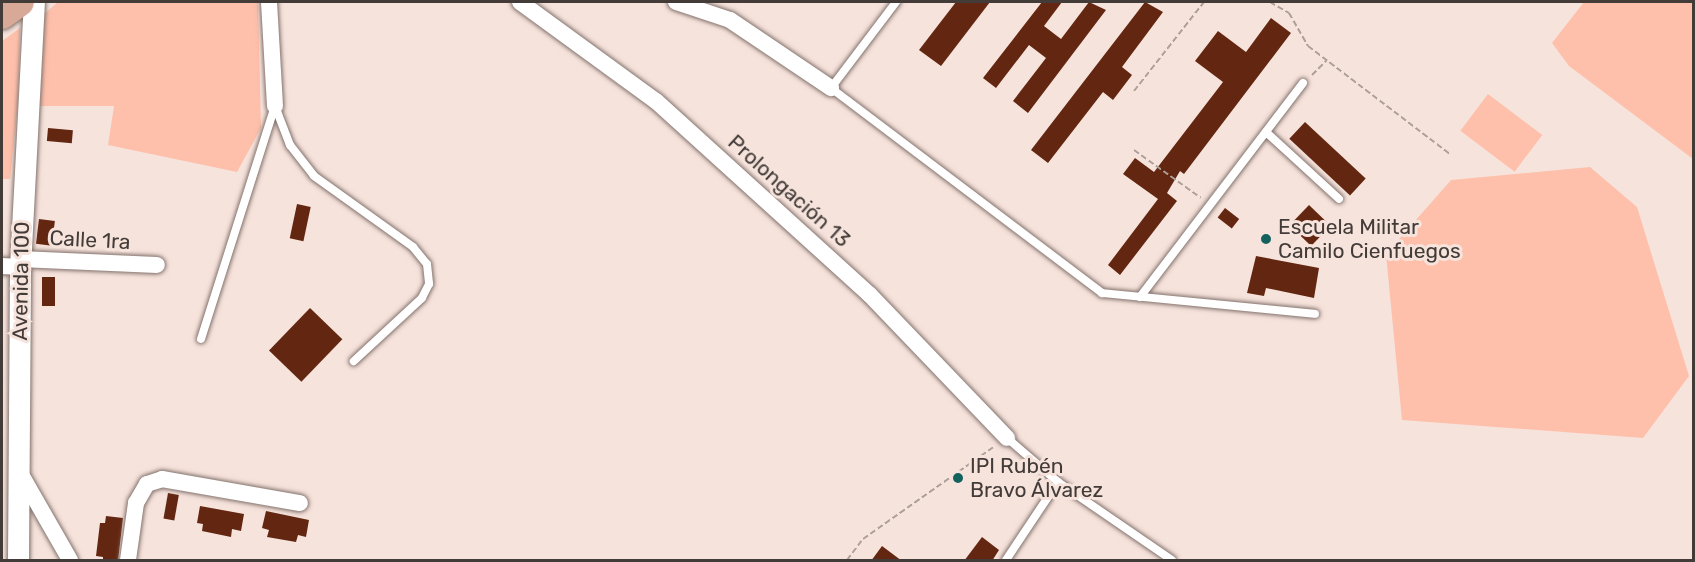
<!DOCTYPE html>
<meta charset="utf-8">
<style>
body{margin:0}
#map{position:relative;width:1695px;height:562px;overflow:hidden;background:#f6e3dc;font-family:Rubik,sans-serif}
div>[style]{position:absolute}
.green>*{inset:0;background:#fec0ab;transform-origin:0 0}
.building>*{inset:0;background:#632711;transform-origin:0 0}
.path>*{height:2px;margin-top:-1px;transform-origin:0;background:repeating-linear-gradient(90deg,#ac9e98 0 6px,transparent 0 9px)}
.roads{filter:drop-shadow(0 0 2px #83726c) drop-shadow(0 0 2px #83726c)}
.service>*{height:8px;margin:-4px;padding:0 4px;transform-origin:4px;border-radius:4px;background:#fff}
.minor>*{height:16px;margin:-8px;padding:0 8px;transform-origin:8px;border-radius:8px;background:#fff}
.tertiary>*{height:21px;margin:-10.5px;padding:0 10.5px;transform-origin:10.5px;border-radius:10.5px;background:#fff}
.primary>*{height:27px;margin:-13.5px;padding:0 13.5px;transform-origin:13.5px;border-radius:13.5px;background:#d9a998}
.dots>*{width:16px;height:16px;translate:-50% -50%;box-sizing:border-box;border:3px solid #f6e3dc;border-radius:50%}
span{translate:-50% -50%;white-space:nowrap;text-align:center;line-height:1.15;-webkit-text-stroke:6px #f6e3dc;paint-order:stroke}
.street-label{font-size:21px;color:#423b38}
.poi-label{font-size:21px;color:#423b38}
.left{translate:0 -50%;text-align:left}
.frame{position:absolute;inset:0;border:3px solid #423b38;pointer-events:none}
</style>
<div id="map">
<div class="green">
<i style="clip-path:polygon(58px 2px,258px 2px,261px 128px,237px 172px,108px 145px,114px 106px,40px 106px,45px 13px)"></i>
<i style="clip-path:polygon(1584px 2px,1693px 2px,1693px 159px,1569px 66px,1552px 43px)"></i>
<i style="clip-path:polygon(20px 28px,18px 101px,10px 179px,2px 179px,2px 41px)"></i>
<i style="left:1488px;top:94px;width:68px;height:46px;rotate:37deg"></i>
<i style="clip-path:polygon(1590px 167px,1637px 207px,1689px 376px,1643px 438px,1402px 420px,1386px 254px,1451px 180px)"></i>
</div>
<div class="building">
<i style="clip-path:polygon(956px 2px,990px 2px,941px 66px,919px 50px)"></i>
<i style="clip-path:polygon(1042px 2px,1062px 2px,1044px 26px,1061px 39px,1089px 2px,1106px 10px,1028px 113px,1013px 101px,1046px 58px,1029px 45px,996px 88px,983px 78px)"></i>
<i style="clip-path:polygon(1145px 2px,1163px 12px,1122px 67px,1132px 75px,1113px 100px,1103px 92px,1048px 163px,1031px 150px)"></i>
<i style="clip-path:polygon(1271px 18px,1291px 33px,1184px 174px,1180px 171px,1167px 193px,1177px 201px,1120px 275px,1108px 265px,1158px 199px,1123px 174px,1135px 158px,1154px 172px,1223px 82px,1195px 61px,1218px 31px,1246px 52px)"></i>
<i style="left:1305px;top:122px;width:83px;height:23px;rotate:43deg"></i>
<i style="left:48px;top:128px;width:25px;height:13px;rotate:5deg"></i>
<i style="left:297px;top:204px;width:14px;height:35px;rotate:12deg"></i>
<i style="left:1309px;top:205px;width:30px;height:28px;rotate:44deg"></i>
<i style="left:1225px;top:208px;width:18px;height:12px;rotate:38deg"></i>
<i style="left:39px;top:219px;width:16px;height:25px;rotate:7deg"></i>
<i style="clip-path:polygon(1256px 256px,1319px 268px,1314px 298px,1266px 288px,1264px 296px,1247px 293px)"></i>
<i style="left:42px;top:277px;width:13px;height:29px"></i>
<i style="left:310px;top:308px;width:45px;height:59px;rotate:44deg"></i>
<i style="left:168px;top:493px;width:11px;height:26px;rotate:10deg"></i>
<i style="clip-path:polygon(200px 506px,244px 514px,241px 531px,232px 529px,231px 537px,202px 531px,203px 524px,197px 523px)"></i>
<i style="clip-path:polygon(266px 511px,309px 520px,306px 537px,298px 535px,296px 542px,267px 537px,269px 530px,262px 528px)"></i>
<i style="clip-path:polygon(106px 516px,123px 518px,118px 561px,103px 561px,103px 557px,96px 556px,100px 523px,105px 523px)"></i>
<i style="clip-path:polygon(982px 537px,999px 550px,992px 561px,964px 561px)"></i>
<i style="clip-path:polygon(882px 546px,902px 561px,871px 561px)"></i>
</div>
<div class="path">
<i style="left:1270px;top:2px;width:22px;rotate:30deg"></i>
<i style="left:1289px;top:13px;width:38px;rotate:60deg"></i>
<i style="left:1308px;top:46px;width:180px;rotate:37.3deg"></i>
<i style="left:1312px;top:75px;width:21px;rotate:-45deg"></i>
<i style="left:1134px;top:91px;width:113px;rotate:-51.8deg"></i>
<i style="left:1134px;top:150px;width:82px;rotate:35.6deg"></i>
<i style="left:847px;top:560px;width:26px;rotate:-53deg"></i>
<i style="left:863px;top:539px;width:161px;rotate:-35.2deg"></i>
</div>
<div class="roads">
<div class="service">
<i style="left:896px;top:2px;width:108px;rotate:127.1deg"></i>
<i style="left:831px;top:88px;width:340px;rotate:37.1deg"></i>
<i style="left:1102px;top:293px;width:214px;rotate:5.6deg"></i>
<i style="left:275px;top:106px;width:42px;rotate:69deg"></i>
<i style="left:290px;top:145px;width:39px;rotate:52deg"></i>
<i style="left:314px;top:176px;width:122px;rotate:35.6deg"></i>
<i style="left:413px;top:247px;width:22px;rotate:51deg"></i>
<i style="left:427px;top:264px;width:20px;rotate:84deg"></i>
<i style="left:429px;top:284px;width:16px;rotate:117deg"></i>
<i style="left:422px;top:298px;width:93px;rotate:137.2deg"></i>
<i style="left:1266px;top:132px;width:99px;rotate:42.5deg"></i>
<i style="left:1140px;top:297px;width:269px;rotate:-52.7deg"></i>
<i style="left:201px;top:339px;width:244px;rotate:-72.4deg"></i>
<i style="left:1007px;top:438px;width:67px;rotate:40.8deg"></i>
<i style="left:1058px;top:482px;width:138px;rotate:34.4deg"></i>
<i style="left:1006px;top:560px;width:94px;rotate:-56.3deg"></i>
</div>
<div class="minor">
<i style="left:269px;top:2px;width:104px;rotate:86.7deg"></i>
<i style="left:520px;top:2px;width:168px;rotate:36.1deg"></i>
<i style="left:656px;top:101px;width:289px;rotate:42.2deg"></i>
<i style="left:870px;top:295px;width:198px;rotate:46.2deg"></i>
<i style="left:676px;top:2px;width:57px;rotate:18.4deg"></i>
<i style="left:730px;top:20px;width:122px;rotate:34deg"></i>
<i style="left:20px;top:259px;width:137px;rotate:2.5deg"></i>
<i style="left:2px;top:266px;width:18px;rotate:3deg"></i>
<i style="left:19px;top:471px;width:103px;rotate:60.2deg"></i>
<i style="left:128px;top:560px;width:58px;rotate:-82deg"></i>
<i style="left:136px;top:503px;width:22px;rotate:-60deg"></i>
<i style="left:147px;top:484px;width:16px;rotate:-18deg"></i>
<i style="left:162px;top:479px;width:140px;rotate:9.9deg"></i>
</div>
<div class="tertiary">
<i style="left:18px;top:560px;width:293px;rotate:-89.6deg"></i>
<i style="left:20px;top:267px;width:265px;rotate:-87deg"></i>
</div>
<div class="primary">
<i style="left:2px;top:15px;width:22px;rotate:-36deg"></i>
</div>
</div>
<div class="dots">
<i style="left:1266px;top:239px;background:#13625e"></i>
<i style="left:958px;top:478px;background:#13625e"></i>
</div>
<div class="street-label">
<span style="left:789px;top:191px;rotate:42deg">Prolongación 13</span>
<span style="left:90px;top:240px;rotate:3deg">Calle 1ra</span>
<span style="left:21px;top:281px;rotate:-89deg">Avenida 100</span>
</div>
<div class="poi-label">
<span class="left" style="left:1278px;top:239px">Escuela Militar<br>Camilo Cienfuegos</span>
<span class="left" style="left:970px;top:478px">IPI Rubén<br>Bravo Álvarez</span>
</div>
<div class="frame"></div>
</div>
